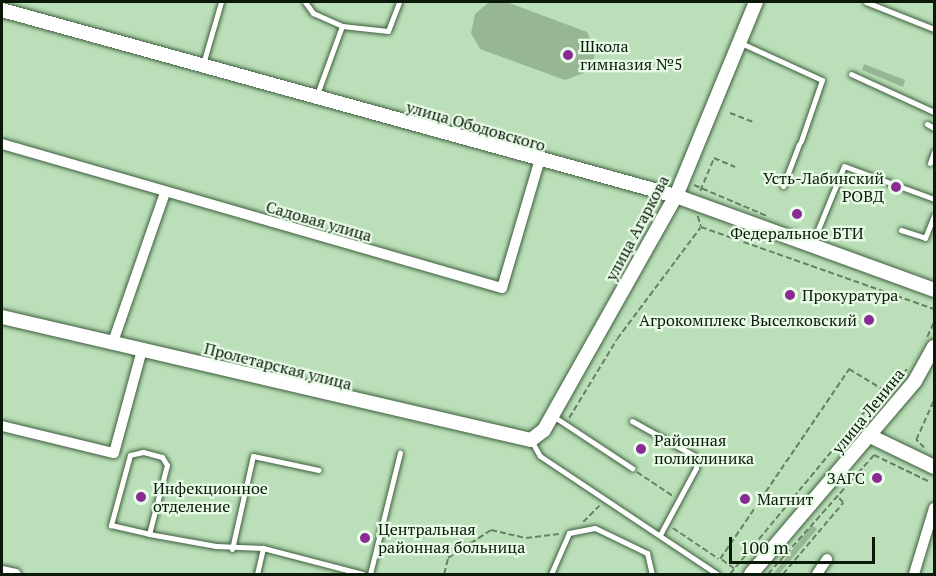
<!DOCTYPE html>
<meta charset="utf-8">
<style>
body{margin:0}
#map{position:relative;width:936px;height:576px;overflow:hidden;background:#bbe0b9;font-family:"PT Serif",serif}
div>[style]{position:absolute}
.green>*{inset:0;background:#96b694}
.path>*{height:1.5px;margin-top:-0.75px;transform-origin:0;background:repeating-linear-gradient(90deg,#678166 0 6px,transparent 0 9px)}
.roads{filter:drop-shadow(0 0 2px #3d5d3c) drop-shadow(0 0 2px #3d5d3c)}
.lane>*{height:5px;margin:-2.5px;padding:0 2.5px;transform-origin:2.5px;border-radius:2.5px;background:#fff}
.street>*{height:10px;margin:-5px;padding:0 5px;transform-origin:5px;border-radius:5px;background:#fff}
.secondary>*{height:14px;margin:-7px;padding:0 7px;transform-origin:7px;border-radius:7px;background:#fff}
.dots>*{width:16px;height:16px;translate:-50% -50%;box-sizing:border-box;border:3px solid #e8fbe7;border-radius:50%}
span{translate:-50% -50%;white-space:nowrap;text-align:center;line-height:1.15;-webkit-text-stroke:4.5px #e8fbe7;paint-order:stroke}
.poi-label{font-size:16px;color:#0b190b}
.left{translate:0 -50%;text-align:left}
.right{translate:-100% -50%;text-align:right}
.street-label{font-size:16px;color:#0b190b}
.frame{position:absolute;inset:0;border:3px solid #0b190b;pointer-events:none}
.scale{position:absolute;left:729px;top:537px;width:146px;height:27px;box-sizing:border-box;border:3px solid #0b190b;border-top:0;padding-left:8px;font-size:18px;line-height:21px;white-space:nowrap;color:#0b190b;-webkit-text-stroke:4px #e8fbe7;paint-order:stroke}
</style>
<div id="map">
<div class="green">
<i style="clip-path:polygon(507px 2px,587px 32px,596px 52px,589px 71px,565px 80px,480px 49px,471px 33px,475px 14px,489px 2px)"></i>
<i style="clip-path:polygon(864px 64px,905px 80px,903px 87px,862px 70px)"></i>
<i style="clip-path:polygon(812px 525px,817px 529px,779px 574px,773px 574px)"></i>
</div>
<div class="path">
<i style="left:730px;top:113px;width:25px;rotate:21deg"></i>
<i style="left:694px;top:185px;width:79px;rotate:23deg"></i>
<i style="left:700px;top:191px;width:36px;rotate:-67deg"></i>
<i style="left:714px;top:158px;width:23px;rotate:23deg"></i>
<i style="left:698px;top:216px;width:11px;rotate:75deg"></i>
<i style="left:701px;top:227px;width:247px;rotate:19.4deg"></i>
<i style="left:927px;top:337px;width:17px;rotate:-65deg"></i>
<i style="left:569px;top:418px;width:92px;rotate:-58.7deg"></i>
<i style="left:617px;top:339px;width:139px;rotate:-53.2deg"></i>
<i style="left:924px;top:448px;width:11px;rotate:-135deg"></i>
<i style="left:916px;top:440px;width:44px;rotate:-65.8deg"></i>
<i style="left:637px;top:472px;width:43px;rotate:33.7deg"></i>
<i style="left:583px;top:522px;width:23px;rotate:-45deg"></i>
<i style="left:673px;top:528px;width:55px;rotate:34deg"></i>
<i style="left:734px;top:569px;width:17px;rotate:-144deg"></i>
<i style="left:720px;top:559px;width:230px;rotate:-55.8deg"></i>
<i style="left:849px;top:369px;width:39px;rotate:31deg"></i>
<i style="left:444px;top:574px;width:16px;rotate:-76deg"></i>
<i style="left:448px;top:558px;width:51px;rotate:-33.1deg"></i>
<i style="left:491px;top:530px;width:36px;rotate:13deg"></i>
<i style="left:526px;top:538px;width:33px;rotate:-7deg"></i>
<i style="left:730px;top:574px;width:239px;rotate:-50.4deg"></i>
<i style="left:882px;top:390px;width:10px;rotate:-11deg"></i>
<i style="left:892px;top:388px;width:24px;rotate:-52deg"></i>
<i style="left:768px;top:574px;width:159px;rotate:-48.3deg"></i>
<i style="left:874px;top:455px;width:60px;rotate:25.7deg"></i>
<i style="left:783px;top:574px;width:93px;rotate:-49.8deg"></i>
<i style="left:843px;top:503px;width:9px;rotate:-131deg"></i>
</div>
<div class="roads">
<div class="lane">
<i style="left:305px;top:2px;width:14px;rotate:54deg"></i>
<i style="left:313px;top:13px;width:32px;rotate:24deg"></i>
<i style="left:342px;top:26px;width:76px;rotate:110.1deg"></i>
<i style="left:866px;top:2px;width:73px;rotate:21.7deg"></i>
<i style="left:342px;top:26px;width:46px;rotate:6.2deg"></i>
<i style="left:388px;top:31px;width:31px;rotate:-69deg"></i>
<i style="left:741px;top:43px;width:89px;rotate:24.6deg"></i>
<i style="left:822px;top:80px;width:65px;rotate:109deg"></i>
<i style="left:203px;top:64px;width:65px;rotate:-73.8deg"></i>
<i style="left:851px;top:74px;width:91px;rotate:24.6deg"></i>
<i style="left:927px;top:124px;width:8px;rotate:30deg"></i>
<i style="left:930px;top:163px;width:12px;rotate:-70deg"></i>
<i style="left:783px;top:186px;width:45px;rotate:-69.1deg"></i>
<i style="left:901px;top:230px;width:25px;rotate:18deg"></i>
<i style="left:925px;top:238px;width:24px;rotate:-68deg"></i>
<i style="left:812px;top:244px;width:84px;rotate:-67.7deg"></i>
<i style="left:844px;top:166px;width:96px;rotate:20.1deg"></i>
<i style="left:553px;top:416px;width:95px;rotate:33.4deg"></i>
<i style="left:632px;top:421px;width:72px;rotate:29.1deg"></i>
<i style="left:695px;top:456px;width:12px;rotate:85deg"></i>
<i style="left:696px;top:468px;width:74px;rotate:118.3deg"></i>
<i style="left:531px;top:440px;width:18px;rotate:61deg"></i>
<i style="left:540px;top:456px;width:213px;rotate:33.7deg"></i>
<i style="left:149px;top:534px;width:71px;rotate:-75.4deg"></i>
<i style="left:167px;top:465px;width:9px;rotate:-122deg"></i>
<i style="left:162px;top:457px;width:20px;rotate:-165deg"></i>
<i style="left:143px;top:452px;width:13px;rotate:167deg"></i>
<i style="left:130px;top:455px;width:73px;rotate:105.2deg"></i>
<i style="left:111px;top:525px;width:39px;rotate:13deg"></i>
<i style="left:149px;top:534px;width:68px;rotate:10.2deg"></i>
<i style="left:216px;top:546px;width:47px;rotate:2.4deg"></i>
<i style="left:232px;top:549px;width:95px;rotate:-77.3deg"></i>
<i style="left:253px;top:456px;width:67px;rotate:12deg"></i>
<i style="left:257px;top:574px;width:27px;rotate:-77deg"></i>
<i style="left:263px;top:548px;width:103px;rotate:14.6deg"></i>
<i style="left:370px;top:574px;width:125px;rotate:-76.1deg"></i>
<i style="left:551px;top:574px;width:45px;rotate:-66.3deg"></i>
<i style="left:569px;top:533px;width:26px;rotate:-11deg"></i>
<i style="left:595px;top:528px;width:58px;rotate:25.7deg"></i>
<i style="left:647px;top:553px;width:22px;rotate:77deg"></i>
</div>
<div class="street">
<i style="left:2px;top:144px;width:520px;rotate:16.07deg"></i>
<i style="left:502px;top:288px;width:131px;rotate:-73.6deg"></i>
<i style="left:113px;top:342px;width:158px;rotate:-70.8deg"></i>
<i style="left:2px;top:426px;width:115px;rotate:13.6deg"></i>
<i style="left:114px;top:453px;width:107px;rotate:-74.8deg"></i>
<i style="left:2px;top:571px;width:14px;rotate:12deg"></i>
<i style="left:817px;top:574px;width:18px;rotate:-56deg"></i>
<i style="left:914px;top:574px;width:69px;rotate:-73.1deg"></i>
</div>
<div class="secondary">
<i style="left:2px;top:10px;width:699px;rotate:15.43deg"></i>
<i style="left:676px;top:196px;width:275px;rotate:20deg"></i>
<i style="left:2px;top:317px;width:543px;rotate:13.09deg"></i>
<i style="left:531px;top:440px;width:16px;rotate:-38deg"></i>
<i style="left:544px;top:430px;width:269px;rotate:-60.6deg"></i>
<i style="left:676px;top:196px;width:210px;rotate:-67.6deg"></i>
<i style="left:870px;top:436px;width:71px;rotate:25.8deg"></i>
<i style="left:751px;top:574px;width:253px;rotate:-49.6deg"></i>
<i style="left:915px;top:381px;width:39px;rotate:-61deg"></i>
</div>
</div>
<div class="dots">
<i style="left:568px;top:55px;background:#8a2b94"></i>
<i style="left:896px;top:187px;background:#8a2b94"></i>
<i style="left:797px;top:214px;background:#8a2b94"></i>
<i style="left:790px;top:295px;background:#8a2b94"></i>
<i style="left:869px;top:320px;background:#8a2b94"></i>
<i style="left:641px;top:449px;background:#8a2b94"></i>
<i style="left:877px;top:478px;background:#8a2b94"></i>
<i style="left:141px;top:497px;background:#8a2b94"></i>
<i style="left:745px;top:499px;background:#8a2b94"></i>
<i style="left:365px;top:538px;background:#8a2b94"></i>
</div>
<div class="poi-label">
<span class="left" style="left:580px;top:55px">Школа<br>гимназия №5</span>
<span class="right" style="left:884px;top:187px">Усть-Лабинский<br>РОВД</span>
<span style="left:797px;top:233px">Федеральное БТИ</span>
<span class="left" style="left:802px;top:295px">Прокуратура</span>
<span class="right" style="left:857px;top:320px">Агрокомплекс Выселковский</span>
<span class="left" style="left:654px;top:449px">Районная<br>поликлиника</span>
<span class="right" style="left:865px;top:478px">ЗАГС</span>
<span class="left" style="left:153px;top:497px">Инфекционное<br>отделение</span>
<span class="left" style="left:757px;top:499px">Магнит</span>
<span class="left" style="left:378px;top:538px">Центральная<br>районная больница</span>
</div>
<div class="street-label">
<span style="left:476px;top:126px;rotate:16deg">улица Ободовского</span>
<span style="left:319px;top:221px;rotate:16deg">Садовая улица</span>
<span style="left:637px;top:228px;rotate:-62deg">улица Агаркова</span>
<span style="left:278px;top:366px;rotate:14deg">Пролетарская улица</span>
<span style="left:868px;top:411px;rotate:-51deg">улица Ленина</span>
</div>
<div class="frame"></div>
<div class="scale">100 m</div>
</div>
